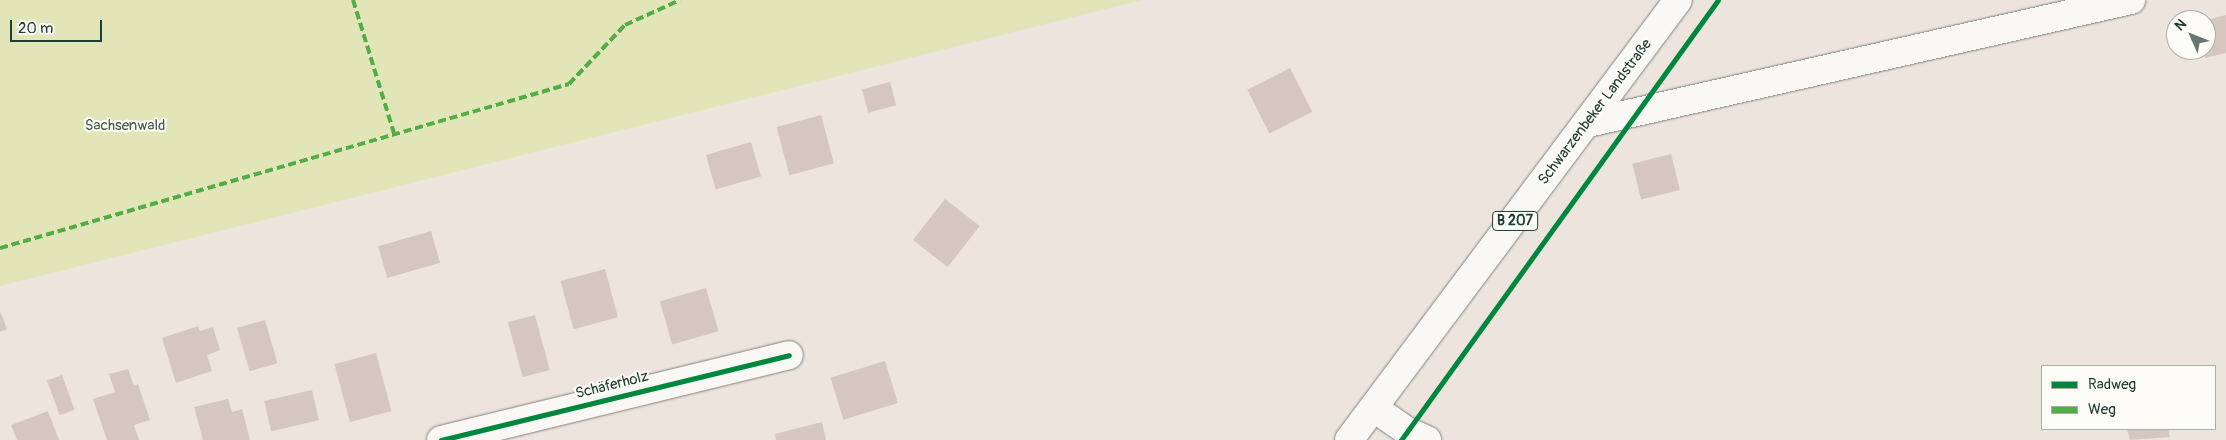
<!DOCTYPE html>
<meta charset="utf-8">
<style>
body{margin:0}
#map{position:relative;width:2226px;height:440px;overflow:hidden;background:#ede4de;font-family:Pangolin,sans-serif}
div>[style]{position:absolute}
.green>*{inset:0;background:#e1e5b8}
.building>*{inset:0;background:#d5c7c0;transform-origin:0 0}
.roads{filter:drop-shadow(0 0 1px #81837e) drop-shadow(0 0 1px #81837e)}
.minor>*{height:28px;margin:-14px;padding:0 14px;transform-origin:14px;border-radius:14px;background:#f9f8f5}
.major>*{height:28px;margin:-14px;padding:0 14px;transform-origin:14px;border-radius:14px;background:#f9f8f5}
.quiet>*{height:4px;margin-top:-2px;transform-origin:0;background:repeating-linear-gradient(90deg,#52ad45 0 8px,transparent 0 12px)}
.cycleway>*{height:5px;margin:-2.5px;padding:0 2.5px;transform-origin:2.5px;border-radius:2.5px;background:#00873e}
span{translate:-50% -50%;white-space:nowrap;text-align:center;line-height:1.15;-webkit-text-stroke:4px #fdfcf7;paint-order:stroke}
.shield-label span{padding:1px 4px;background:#fdfcf7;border:1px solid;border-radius:4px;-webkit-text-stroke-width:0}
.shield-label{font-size:14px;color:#1f3d34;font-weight:700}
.street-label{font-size:15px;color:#1f3d34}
.park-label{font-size:15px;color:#445f48}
.legend{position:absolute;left:2041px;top:365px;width:175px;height:65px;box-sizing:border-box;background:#fdfcf7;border:1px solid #a4b0a9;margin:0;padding:6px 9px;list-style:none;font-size:15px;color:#1f3d34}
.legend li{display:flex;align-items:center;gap:10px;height:25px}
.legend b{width:25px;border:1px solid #a4b0a9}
.north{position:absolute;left:2166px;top:10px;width:50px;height:50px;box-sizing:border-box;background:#fdfcf7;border:1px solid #a4b0a9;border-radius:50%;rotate:314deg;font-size:14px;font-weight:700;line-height:20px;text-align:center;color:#1f3d34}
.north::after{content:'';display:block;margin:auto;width:18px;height:22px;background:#677770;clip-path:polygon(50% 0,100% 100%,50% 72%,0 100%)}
.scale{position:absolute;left:10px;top:20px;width:92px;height:22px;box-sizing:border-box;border:2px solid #1f3d34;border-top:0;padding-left:6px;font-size:15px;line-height:18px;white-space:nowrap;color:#1f3d34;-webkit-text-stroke:4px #fdfcf7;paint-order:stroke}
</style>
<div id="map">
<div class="green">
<i style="clip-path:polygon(0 0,1142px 0,0 286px)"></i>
</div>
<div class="building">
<i style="clip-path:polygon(2226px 15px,2226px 53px,2205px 58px,2206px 20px)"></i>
<i style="left:1290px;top:68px;width:49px;height:48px;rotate:63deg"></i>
<i style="left:890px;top:82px;width:24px;height:29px;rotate:75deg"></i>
<i style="left:821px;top:115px;width:50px;height:46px;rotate:75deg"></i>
<i style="left:751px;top:142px;width:36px;height:47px;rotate:74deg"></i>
<i style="left:1671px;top:154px;width:37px;height:40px;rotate:76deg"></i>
<i style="left:945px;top:199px;width:44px;height:52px;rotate:38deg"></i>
<i style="left:431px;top:231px;width:33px;height:55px;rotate:74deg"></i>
<i style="left:605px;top:269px;width:50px;height:46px;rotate:75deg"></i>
<i style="left:706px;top:288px;width:45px;height:48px;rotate:74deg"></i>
<i style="clip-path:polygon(0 311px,7px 329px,0 332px)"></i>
<i style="left:535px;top:315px;width:57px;height:28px;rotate:75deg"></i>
<i style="left:265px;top:320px;width:45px;height:29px;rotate:74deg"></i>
<i style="clip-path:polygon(198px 326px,200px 331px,213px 327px,220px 350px,207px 355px,212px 371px,176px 383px,162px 338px)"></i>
<i style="left:376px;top:353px;width:60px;height:43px;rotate:75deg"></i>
<i style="left:885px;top:361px;width:44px;height:57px;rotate:73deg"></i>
<i style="clip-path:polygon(128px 369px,134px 386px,138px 384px,150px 420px,134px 425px,139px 440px,107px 440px,93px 399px,115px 392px,109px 374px)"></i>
<i style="left:62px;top:375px;width:37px;height:16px;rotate:70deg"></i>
<i style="left:312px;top:390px;width:31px;height:49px;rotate:77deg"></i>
<i style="clip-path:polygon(228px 399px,232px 412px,242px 409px,250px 440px,203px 440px,194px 407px)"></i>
<i style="clip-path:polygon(48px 411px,59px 440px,17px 440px,11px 425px)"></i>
<i style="clip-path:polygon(822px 422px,826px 440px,776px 440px,775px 434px)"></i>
<i style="clip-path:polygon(2127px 429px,2168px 429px,2170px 437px,2130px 440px)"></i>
</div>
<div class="roads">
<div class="minor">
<i style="left:1588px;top:123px;width:557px;rotate:-12.76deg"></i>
<i style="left:1374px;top:408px;width:40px;rotate:34.9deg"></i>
<i style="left:1407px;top:431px;width:22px;rotate:24deg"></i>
<i style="left:441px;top:440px;width:358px;rotate:-13.7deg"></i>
</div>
<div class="major">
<i style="left:1349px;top:440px;width:549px;rotate:-53.21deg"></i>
</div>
</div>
<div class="quiet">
<i style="left:353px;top:0;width:139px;rotate:72.9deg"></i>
<i style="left:0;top:248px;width:592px;rotate:-16.08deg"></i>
<i style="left:569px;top:84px;width:81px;rotate:-46.5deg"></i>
<i style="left:625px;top:25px;width:60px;rotate:-24.4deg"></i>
</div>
<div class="cycleway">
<i style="left:441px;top:440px;width:358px;rotate:-13.7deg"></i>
<i style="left:1401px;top:440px;width:542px;rotate:-54.23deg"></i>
</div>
<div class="shield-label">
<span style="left:1515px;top:221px">B 207</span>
</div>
<div class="street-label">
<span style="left:1595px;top:112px;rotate:-53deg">Schwarzenbeker Landstraße</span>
<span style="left:612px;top:385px;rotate:-14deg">Schäferholz</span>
</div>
<div class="park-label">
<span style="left:125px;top:126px">Sachsenwald</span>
</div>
<ul class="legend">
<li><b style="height:6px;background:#00873e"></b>Radweg</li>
<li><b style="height:6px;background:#52ad45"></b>Weg</li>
</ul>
<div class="north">N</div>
<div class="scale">20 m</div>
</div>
